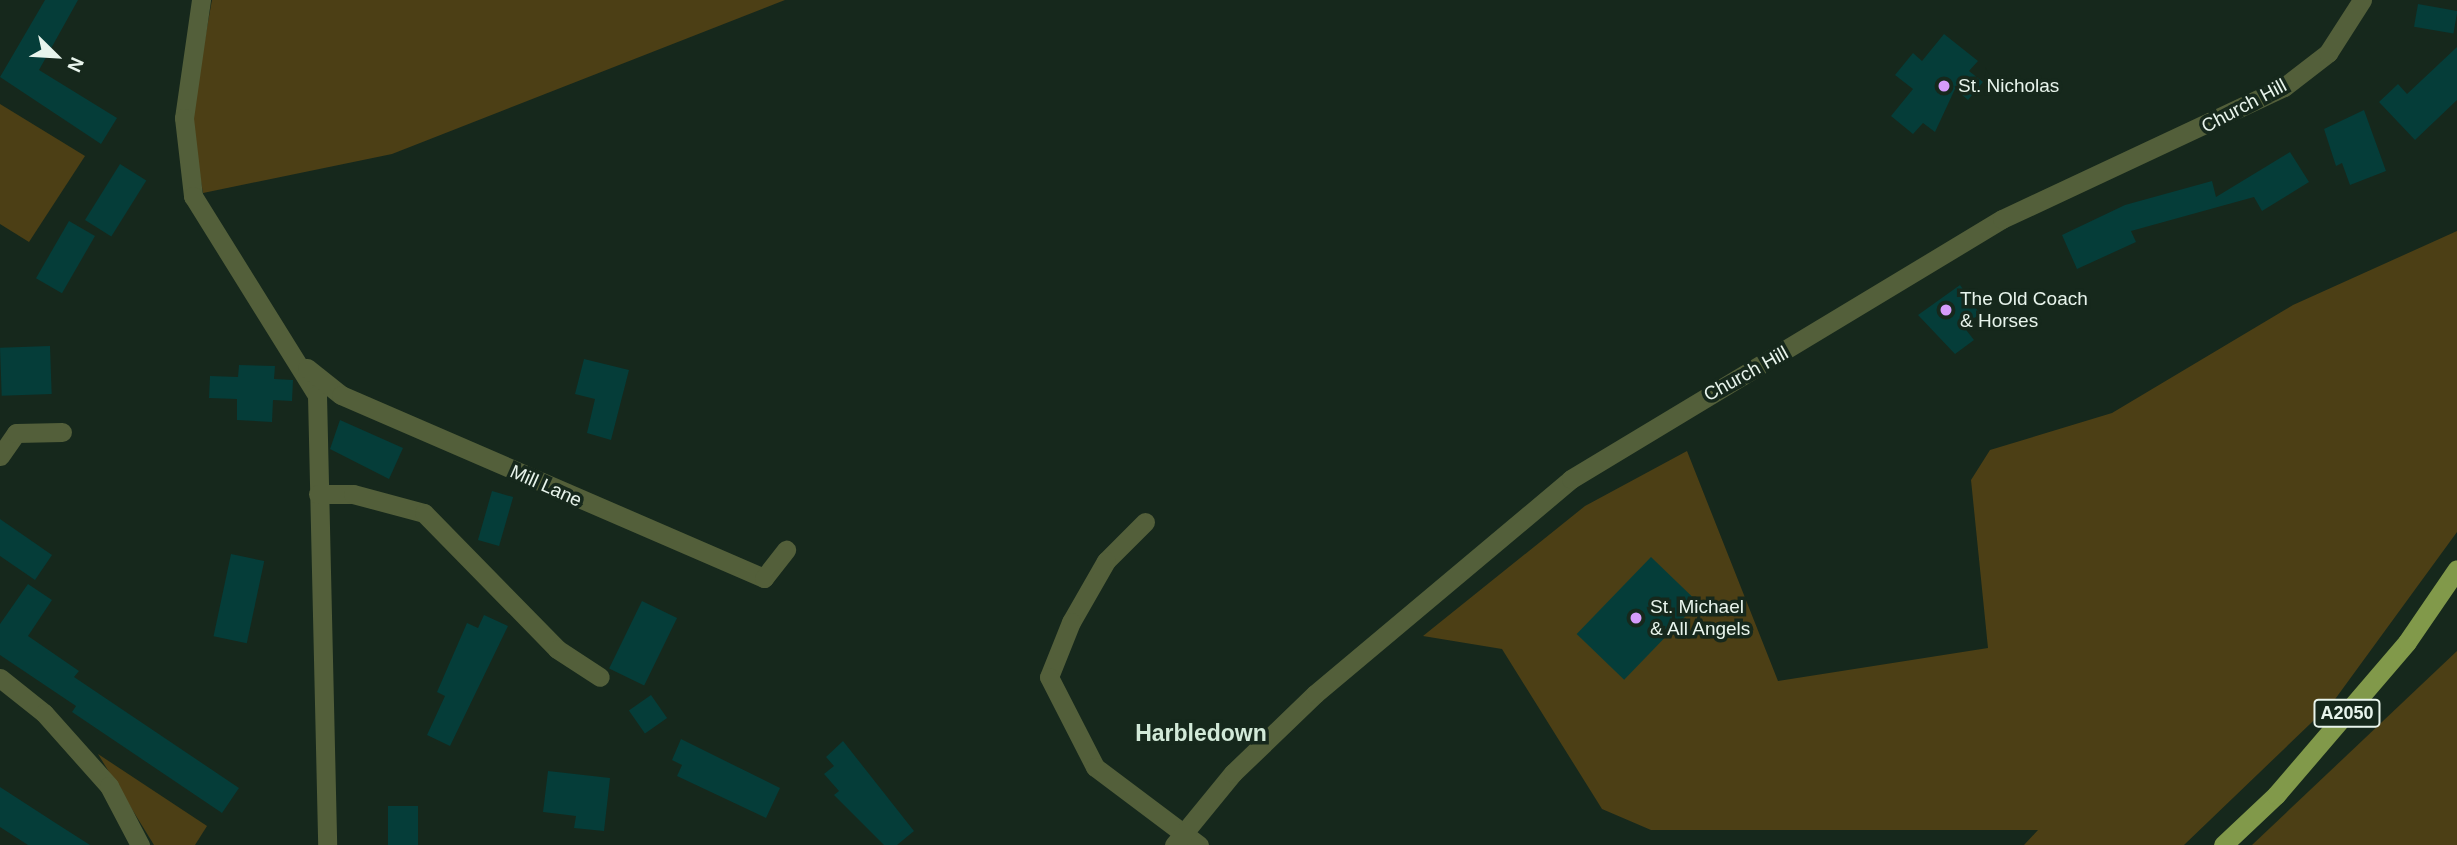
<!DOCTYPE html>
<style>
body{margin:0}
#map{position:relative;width:2457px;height:845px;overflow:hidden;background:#16281c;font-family:Helvetica,sans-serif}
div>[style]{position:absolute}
.green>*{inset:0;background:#4c3f15}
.building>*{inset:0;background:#053d39;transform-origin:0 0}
.minor>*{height:19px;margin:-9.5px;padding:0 9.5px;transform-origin:9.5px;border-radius:9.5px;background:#535f3a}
.primary>*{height:19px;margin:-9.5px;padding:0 9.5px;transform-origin:9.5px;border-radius:9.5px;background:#81994a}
.dots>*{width:19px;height:19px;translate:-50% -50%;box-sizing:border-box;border:4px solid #16281c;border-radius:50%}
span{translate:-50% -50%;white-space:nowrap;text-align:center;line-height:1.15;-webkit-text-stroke:7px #16281c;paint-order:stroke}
.shield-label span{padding:2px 5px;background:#16281c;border:2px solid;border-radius:5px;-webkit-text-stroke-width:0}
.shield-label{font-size:18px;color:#e8f4ec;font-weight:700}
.poi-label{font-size:19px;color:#e8f4ec}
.left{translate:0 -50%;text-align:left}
.street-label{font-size:19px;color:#e8f4ec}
.quarter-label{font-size:23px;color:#d2e9d8;font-weight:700}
.north{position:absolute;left:21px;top:21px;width:70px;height:70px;-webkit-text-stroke:5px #16281c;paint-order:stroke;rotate:114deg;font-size:19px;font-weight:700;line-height:28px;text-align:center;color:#e8f4ec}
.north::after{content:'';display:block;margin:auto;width:24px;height:32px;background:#e8f4ec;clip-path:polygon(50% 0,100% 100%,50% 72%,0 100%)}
</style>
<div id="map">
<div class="green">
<i style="clip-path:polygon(212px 0,785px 0,392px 154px,203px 193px,190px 120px)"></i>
<i style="clip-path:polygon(0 104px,85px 156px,29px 242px,0 224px)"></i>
<i style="clip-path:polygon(2457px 231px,2457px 532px,2333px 702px,2184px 845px,2024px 845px,2038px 830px,1651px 830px,1602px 809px,1502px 649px,1423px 636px,1585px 506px,1687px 451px,1778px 681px,1988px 648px,1971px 480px,1990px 450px,2112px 413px,2293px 305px)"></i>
<i style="clip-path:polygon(2457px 651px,2457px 845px,2252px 845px)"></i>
<i style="clip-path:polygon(98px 754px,207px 826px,195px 845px,154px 845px)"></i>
</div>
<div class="building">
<i style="clip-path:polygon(45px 0,78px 0,39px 70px,117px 118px,101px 144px,0 77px)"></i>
<i style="left:2418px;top:4px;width:40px;height:23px;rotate:10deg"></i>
<i style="clip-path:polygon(1944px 34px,1978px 61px,1969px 71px,1983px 82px,1968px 100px,1955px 89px,1935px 132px,1923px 123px,1913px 134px,1891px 116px,1913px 89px,1895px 75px,1913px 53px,1922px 61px)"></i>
<i style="clip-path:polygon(2457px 47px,2457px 100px,2415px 140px,2379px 102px,2398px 84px,2407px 94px)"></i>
<i style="clip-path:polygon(2364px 110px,2386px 171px,2350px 185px,2342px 163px,2336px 166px,2324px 129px)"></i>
<i style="clip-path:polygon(2290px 152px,2309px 182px,2262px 211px,2254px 197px,2131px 231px,2136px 242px,2077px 269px,2062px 235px,2125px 205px,2212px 181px,2216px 197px)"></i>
<i style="left:120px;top:164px;width:31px;height:66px;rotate:32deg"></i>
<i style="left:69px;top:221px;width:30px;height:66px;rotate:30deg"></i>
<i style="clip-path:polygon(1960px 285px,1980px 314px,1963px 326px,1974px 340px,1955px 354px,1918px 315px)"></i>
<i style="left:50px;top:346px;width:48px;height:50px;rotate:88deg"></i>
<i style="clip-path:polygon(584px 359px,629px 370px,611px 440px,587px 433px,595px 399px,575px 394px)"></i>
<i style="clip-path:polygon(239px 365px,275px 366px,274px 379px,293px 380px,292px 401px,273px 400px,272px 422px,237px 420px,237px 399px,209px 398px,210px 376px,238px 377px)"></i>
<i style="clip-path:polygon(340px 420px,403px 448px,389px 479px,330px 449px)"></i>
<i style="left:492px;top:491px;width:22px;height:51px;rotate:16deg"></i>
<i style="clip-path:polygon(0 519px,52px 555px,35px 580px,0 556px)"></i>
<i style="left:231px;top:554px;width:34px;height:84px;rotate:12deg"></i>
<i style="left:1651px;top:557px;width:66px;height:107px;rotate:44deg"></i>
<i style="clip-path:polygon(28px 584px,52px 600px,28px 636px,79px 671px,74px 677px,239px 788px,222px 813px,72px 712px,76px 706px,0 655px,0 624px)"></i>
<i style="left:642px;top:601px;width:39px;height:75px;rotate:26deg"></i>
<i style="clip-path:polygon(484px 615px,508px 626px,450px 746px,427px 735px,445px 696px,437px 692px,467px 623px,478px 628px)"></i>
<i style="left:651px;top:695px;width:28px;height:27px;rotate:55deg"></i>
<i style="clip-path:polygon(681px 739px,780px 788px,766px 818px,677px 776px,682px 765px,672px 760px)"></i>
<i style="clip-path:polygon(843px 741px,914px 831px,897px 845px,884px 845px,834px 795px,839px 791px,824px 774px,834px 766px,826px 757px)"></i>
<i style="clip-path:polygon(548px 771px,610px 778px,604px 831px,574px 828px,576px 816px,543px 812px)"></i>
<i style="clip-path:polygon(0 787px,54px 822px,90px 845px,28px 845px,0 827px)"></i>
<i style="left:388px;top:806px;width:30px;height:39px"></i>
</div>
<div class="minor">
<i style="left:201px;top:0;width:119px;rotate:98.2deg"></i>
<i style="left:184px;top:118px;width:79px;rotate:83.4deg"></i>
<i style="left:193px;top:196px;width:234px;rotate:58.1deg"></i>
<i style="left:317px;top:395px;width:450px;rotate:88.7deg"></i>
<i style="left:307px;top:368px;width:43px;rotate:38.5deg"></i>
<i style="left:341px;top:395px;width:461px;rotate:23.4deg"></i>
<i style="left:764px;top:578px;width:36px;rotate:-52deg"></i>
<i style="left:0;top:456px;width:28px;rotate:-55deg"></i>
<i style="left:16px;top:433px;width:46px;rotate:-1.2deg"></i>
<i style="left:318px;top:494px;width:35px"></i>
<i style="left:353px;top:494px;width:73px;rotate:15deg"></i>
<i style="left:424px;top:513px;width:190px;rotate:45.6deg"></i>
<i style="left:557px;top:649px;width:51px;rotate:33.1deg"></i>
<i style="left:1145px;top:522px;width:55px;rotate:135deg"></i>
<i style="left:1106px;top:561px;width:70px;rotate:119.8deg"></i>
<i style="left:1071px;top:622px;width:59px;rotate:111.8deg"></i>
<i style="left:1049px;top:677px;width:101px;rotate:62.9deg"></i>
<i style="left:1095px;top:767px;width:130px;rotate:36.9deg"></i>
<i style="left:0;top:678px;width:56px;rotate:38.5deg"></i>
<i style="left:44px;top:713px;width:98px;rotate:48.3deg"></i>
<i style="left:109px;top:786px;width:67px;rotate:62.3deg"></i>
<i style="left:1174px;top:845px;width:93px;rotate:-50.7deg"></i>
<i style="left:1233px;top:773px;width:114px;rotate:-43.9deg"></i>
<i style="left:1315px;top:694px;width:334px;rotate:-40deg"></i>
<i style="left:1571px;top:479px;width:503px;rotate:-31.1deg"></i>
<i style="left:2002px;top:219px;width:311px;rotate:-25.1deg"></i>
<i style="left:2284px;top:87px;width:56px;rotate:-37.7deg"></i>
<i style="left:2328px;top:53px;width:63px;rotate:-57.3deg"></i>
</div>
<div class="primary">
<i style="left:2223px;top:845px;width:73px;rotate:-43.3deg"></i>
<i style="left:2276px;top:795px;width:201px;rotate:-49.4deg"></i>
<i style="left:2407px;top:642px;width:88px;rotate:-55.6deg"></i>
</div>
<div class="dots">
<i style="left:1944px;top:86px;background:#d59cfb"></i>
<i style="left:1946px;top:310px;background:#d59cfb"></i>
<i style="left:1636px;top:618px;background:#d59cfb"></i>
</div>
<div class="shield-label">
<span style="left:2347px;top:713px">A2050</span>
</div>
<div class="poi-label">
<span class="left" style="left:1958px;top:86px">St. Nicholas</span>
<span class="left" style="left:1960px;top:310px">The Old Coach<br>&amp; Horses</span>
<span class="left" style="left:1650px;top:618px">St. Michael<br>&amp; All Angels</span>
</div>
<div class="street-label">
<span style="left:2244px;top:106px;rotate:-28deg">Church Hill</span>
<span style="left:1746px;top:374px;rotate:-29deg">Church Hill</span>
<span style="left:546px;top:486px;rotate:24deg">Mill Lane</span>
</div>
<div class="quarter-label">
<span style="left:1201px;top:733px">Harbledown</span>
</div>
<div class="north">N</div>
</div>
